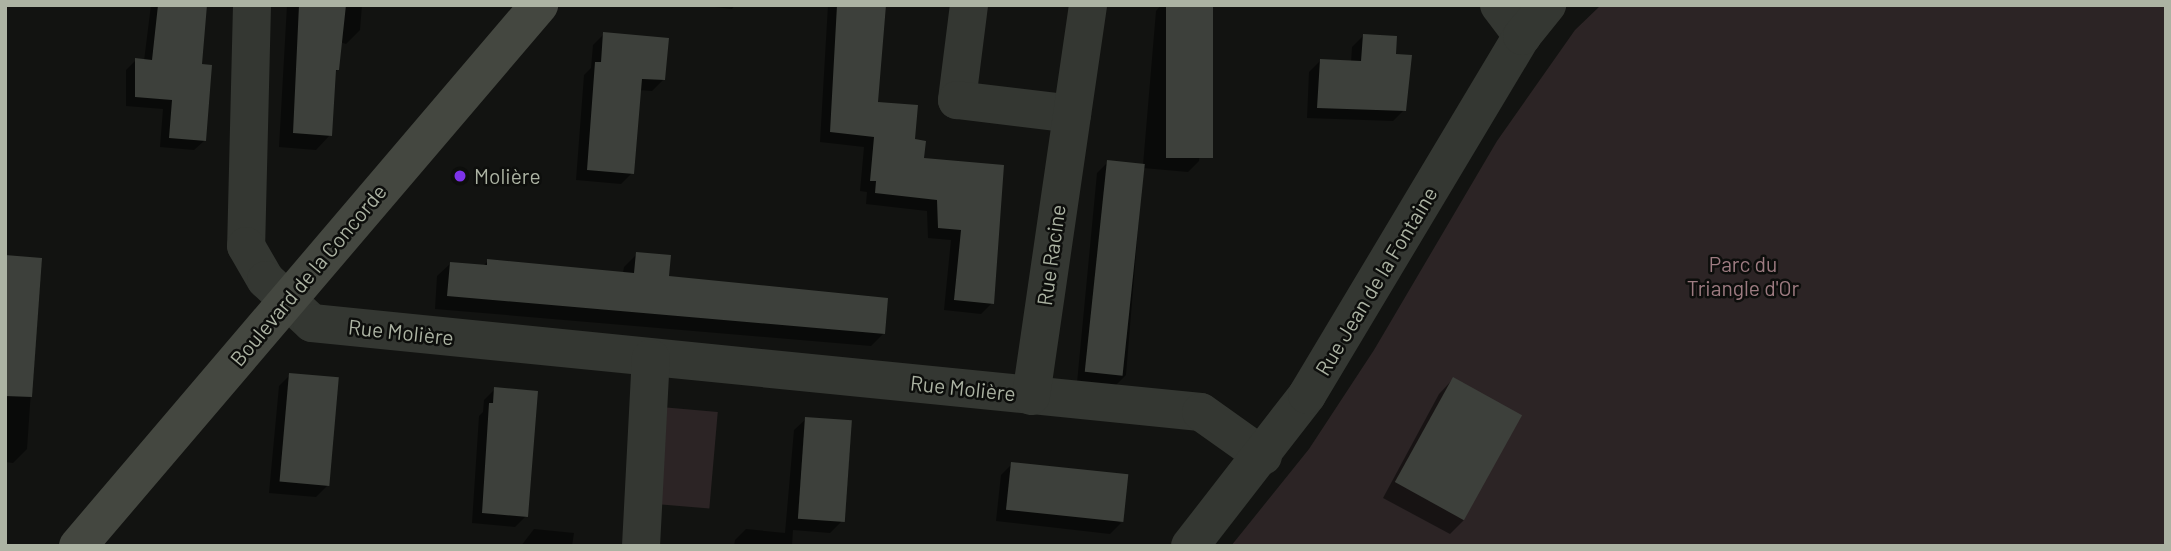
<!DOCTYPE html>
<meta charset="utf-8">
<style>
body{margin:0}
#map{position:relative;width:2171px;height:551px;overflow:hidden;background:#121311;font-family:Barlow,sans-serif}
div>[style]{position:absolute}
.green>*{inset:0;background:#2c2425;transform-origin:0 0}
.shadow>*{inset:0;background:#0007}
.building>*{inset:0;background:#3d403b;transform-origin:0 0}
.street>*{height:38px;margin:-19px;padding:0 19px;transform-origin:19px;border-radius:19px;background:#343732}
.secondary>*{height:38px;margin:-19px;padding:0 19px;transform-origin:19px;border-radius:19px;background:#444740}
.dots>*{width:19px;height:19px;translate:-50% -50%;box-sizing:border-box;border:4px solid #0d0e0c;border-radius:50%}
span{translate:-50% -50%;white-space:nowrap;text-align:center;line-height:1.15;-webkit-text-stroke:5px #0d0e0c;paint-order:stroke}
.poi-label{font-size:21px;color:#acb3a3}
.left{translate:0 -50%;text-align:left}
.street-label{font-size:21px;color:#acb3a3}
.park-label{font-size:21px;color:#9d7b81}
.frame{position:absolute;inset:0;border:7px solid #acb3a3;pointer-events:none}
</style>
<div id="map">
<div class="green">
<i style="clip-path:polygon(1601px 5px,2166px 5px,2166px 546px,1231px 546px,1309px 449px,1374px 350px,1497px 141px,1575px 30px)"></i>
<i style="left:661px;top:407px;width:57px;height:97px;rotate:5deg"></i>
</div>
<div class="shadow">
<i style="clip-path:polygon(151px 5px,205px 5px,200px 66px,204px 141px,194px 150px,160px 147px,163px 109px,126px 106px,126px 70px,136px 60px,144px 61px)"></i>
<i style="clip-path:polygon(287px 5px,362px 5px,360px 30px,346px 44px,340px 42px,337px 70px,334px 73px,330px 135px,316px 150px,279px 147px)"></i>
<i style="clip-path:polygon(698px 5px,735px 5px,732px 9px)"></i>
<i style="clip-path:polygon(828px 5px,884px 5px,876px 104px,913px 141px,922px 159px,1002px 167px,992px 303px,981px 314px,944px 310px,951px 240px,928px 238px,927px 211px,866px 204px,867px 192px,860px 191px,864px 147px,820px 142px)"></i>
<i style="clip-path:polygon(1161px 5px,1211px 5px,1199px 161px,1188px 172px,1143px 168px,1126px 375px,1115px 386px,1077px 383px,1097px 173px,1108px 162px,1143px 165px,1156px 11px)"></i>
<i style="clip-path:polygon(604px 34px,663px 80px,652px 91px,639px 90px,632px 173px,621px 184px,576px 180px,584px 75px,591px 68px,593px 45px)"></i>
<i style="clip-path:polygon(1363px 36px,1394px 56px,1404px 110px,1393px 121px,1307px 118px,1309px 72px,1320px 61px,1351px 63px,1352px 47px)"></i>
<i style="clip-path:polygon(637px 254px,667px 277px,884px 333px,871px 346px,435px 309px,437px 276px,450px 264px,483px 266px,488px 261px,623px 273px,624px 267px)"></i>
<i style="clip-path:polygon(5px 257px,40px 259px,27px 449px,13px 463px,5px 462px)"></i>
<i style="clip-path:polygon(290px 375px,327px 486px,316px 497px,269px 493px,279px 386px)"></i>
<i style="clip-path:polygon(1453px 379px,1464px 520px,1450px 534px,1383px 498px,1439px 394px)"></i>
<i style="clip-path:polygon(495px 389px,526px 516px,515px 527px,472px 523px,479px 416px,483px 412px,484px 400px)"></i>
<i style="clip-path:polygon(806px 419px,841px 522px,830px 533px,793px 530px,792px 546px,734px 546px,735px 540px,746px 529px,785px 533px,794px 430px)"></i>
<i style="clip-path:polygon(1012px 464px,1121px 523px,1110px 534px,996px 521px,1001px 475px)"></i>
<i style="clip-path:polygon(534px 529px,574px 533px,572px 546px,521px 546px)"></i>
</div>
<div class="building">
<i style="clip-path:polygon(158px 5px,207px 5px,202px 64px,212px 65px,206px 141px,169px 138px,172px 100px,135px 97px,135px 58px,152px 60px)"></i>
<i style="clip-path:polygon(299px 5px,346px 5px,339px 70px,336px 70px,332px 136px,293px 133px)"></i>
<i style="clip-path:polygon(837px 5px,886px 5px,878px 102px,918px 105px,915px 139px,926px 141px,924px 158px,1004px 165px,994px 304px,954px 300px,961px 230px,938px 228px,937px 200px,875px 193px,876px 181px,870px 181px,874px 137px,830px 132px)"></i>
<i style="left:1166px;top:5px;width:47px;height:153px"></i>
<i style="clip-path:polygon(603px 32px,669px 38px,665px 80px,642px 79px,634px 174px,587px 170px,595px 62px,601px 62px)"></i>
<i style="clip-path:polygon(1363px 34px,1397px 36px,1396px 54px,1412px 55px,1406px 111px,1317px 108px,1320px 59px,1361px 61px)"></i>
<i style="left:1107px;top:160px;width:38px;height:213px;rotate:6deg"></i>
<i style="clip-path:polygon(636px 252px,671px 255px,669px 276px,888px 298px,885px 334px,447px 296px,450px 262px,487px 265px,487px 259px,634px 273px)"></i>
<i style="clip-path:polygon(5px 255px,42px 258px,32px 397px,5px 396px)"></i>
<i style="left:289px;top:373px;width:50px;height:109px;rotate:5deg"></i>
<i style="left:1453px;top:377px;width:79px;height:120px;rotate:29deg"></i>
<i style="clip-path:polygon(494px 387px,538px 391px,528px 517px,482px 513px,489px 403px,493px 403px)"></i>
<i style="left:805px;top:417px;width:47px;height:102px;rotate:4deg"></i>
<i style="left:1011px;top:462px;width:118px;height:48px;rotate:6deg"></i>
</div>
<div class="street">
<i style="left:252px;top:5px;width:241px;rotate:91.4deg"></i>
<i style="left:246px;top:246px;width:39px;rotate:60deg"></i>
<i style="left:266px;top:280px;width:63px;rotate:43.1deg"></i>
<i style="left:312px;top:323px;width:893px;rotate:5.72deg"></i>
<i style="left:1201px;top:412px;width:76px;rotate:35.4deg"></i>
<i style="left:969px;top:5px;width:96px;rotate:97.2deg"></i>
<i style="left:957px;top:100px;width:116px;rotate:6.9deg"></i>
<i style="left:1499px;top:5px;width:39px;rotate:53deg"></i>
<i style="left:1031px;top:396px;width:395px;rotate:-81.7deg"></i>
<i style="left:641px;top:546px;width:188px;rotate:-87deg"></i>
<i style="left:1190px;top:546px;width:191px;rotate:-52.2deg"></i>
<i style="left:1307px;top:395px;width:418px;rotate:-59.1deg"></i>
<i style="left:1522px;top:36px;width:40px;rotate:-51deg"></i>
</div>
<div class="secondary">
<i style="left:78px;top:546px;width:711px;rotate:-49.56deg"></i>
</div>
<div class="dots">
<i style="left:460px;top:176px;background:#7d33e9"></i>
</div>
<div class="poi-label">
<span class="left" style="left:474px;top:176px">Molière</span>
</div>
<div class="street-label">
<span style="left:1051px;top:255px;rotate:-82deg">Rue Racine</span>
<span style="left:308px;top:275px;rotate:-50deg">Boulevard de la Concorde</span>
<span style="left:1376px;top:281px;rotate:-59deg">Rue Jean de la Fontaine</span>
<span style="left:401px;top:332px;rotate:6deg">Rue Molière</span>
<span style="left:963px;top:388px;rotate:6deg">Rue Molière</span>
</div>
<div class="park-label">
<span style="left:1743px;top:276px">Parc du<br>Triangle d'Or</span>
</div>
<div class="frame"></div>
</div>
